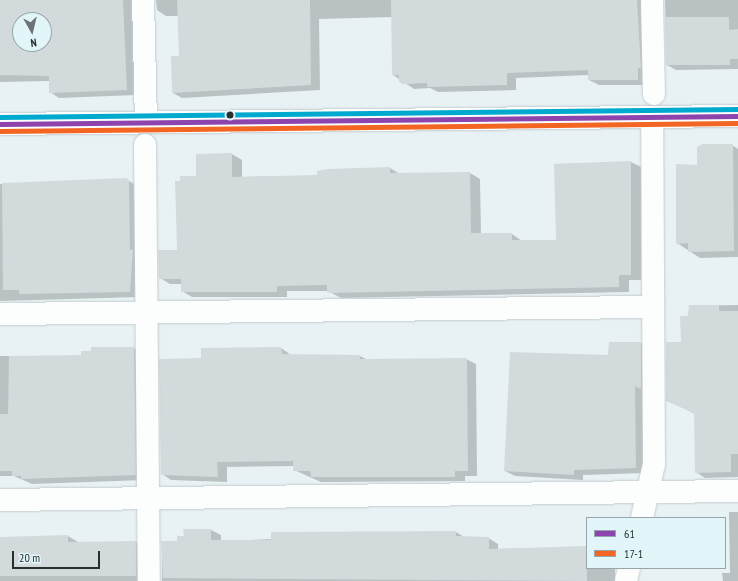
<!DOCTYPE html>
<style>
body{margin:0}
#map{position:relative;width:738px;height:581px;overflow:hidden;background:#e8f2f4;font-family:"PT Sans Narrow",sans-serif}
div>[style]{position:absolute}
.shadow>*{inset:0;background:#0003}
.building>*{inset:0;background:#d2dadc}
.roads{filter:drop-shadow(0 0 1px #c4ccce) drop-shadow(0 0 1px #c4ccce)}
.minor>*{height:22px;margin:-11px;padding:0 11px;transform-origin:11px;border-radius:11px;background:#fcfdfd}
.bus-1>*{height:5px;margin:-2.5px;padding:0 2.5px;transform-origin:2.5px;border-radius:2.5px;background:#8e44ad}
.bus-2>*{height:5px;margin:-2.5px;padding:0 2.5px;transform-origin:2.5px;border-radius:2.5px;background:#f26522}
.bus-3>*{height:5px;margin:-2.5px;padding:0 2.5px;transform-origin:2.5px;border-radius:2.5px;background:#00a9ce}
.dots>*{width:11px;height:11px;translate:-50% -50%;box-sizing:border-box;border:2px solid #e2f6fa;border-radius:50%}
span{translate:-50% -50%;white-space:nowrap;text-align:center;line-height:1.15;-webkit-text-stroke:3px #e2f6fa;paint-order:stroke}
.legend{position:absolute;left:586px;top:517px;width:140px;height:52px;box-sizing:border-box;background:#e2f6fa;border:1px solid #97a6aa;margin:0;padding:5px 7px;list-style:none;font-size:12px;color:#272f31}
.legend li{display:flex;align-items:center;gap:8px;height:20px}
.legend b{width:20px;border:1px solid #97a6aa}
.north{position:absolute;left:12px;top:12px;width:40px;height:40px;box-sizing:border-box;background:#e2f6fa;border:1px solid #97a6aa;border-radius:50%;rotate:172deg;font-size:11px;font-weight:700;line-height:16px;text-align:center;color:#272f31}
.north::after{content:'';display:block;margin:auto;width:14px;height:18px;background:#6b7375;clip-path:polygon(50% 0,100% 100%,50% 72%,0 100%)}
.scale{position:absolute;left:12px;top:551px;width:88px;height:18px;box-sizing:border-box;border:2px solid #272f31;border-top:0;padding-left:5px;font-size:12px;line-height:14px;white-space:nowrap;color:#272f31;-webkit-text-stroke:3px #e2f6fa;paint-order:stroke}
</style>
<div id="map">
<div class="shadow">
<i style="clip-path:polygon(evenodd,0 0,141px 0,136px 95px,59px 98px,50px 92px,50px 81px,0 82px,0 0,20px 20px,44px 20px,44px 44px,20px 44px,20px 20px)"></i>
<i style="clip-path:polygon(156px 0,650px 0,647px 85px,599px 85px,589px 80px,589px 75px,516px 78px,516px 90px,438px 92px,430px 88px,414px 89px,393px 75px,393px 17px,319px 19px,320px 90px,182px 98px,173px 93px,180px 57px,178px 16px,166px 16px,157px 10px)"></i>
<i style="clip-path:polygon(665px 0,738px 0,738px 69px,676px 70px,667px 65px)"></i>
<i style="clip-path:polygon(732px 145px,738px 149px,738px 257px,700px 258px,677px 243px,698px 166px)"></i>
<i style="clip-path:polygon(232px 154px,242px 160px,242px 177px,318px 176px,390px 168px,400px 174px,470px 173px,480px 179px,481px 234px,512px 234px,522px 241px,557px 241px,555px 164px,631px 162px,641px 167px,641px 280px,629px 280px,629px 292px,341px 298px,328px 291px,287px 291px,287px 297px,192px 297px,182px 291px,182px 284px,170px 284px,160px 278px,178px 251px,197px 177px)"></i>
<i style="clip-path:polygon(129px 181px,139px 187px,140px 297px,0 301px,0 184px)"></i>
<i style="clip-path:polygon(738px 305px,738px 477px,705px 478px,696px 472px,695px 414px,667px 400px,690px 306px)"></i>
<i style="clip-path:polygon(641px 343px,650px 349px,645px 473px,583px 475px,583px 480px,515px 476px,505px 471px,609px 356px)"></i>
<i style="clip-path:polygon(92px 348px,134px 348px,144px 353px,145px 480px,32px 484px,14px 476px,0 476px,0 356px,82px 356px,92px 352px)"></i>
<i style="clip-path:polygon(281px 348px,291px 355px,360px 356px,368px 360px,466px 359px,476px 364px,477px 476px,465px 476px,465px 481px,321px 482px,294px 470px,294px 466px,227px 467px,227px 482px,171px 480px,162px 474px,202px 359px)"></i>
<i style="clip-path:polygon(729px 512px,738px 512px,738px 581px,723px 581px,722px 573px,730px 573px)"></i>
<i style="clip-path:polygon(184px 530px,211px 530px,221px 535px,221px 541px,456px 532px,466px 538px,488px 538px,498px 544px,498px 549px,587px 547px,587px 568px,615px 568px,615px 581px,162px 581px,162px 542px,178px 542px,185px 537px)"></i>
<i style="clip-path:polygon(68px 536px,78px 542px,136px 542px,145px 548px,146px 581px,0 581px,0 538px)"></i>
</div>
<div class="building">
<i style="clip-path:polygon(evenodd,0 0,123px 0,127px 90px,49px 93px,49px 76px,0 75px,0 0,20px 20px,44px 20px,44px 44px,20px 44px,20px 20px)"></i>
<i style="clip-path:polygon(177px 0,310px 0,311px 85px,172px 93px,171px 56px,179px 56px)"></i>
<i style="clip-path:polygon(391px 0,637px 0,641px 68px,638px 68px,638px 80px,588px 80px,588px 70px,507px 73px,507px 85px,427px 87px,427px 83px,403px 84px,399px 82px,399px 75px,392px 75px)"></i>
<i style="clip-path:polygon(665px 17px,729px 17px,729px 30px,738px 29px,738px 59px,730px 59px,730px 65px,666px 65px)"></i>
<i style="clip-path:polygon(703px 144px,733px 144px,734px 251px,688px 252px,688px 243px,676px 244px,676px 164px,697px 165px,697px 147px)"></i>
<i style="clip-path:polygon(232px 153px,232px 177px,317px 175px,317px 171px,328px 169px,390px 167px,390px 173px,470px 172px,471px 233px,512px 233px,512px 240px,556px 240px,554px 164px,631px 161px,631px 275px,619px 275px,619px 287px,330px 293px,327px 292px,327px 285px,277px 286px,277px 292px,181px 292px,181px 279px,159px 279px,158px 250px,177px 250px,175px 181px,180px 181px,180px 176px,196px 176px,196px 154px)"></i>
<i style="clip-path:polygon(126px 178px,129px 180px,130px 250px,133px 250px,130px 292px,19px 294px,19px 290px,3px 290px,2px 183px)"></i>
<i style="clip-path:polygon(689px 305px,719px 305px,719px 311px,738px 311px,738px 454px,731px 454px,731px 472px,695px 473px,694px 413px,666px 401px,666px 342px,681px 342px,680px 316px,688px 316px)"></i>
<i style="clip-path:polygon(609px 342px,641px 342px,641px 389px,635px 386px,636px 468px,574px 470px,574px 475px,504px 471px,510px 352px,608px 355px)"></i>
<i style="clip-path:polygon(91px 347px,134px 347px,136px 475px,21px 479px,21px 476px,12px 476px,12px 471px,0 471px,0 414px,8px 414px,9px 356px,81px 355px,81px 351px,91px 351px)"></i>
<i style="clip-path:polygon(281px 347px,282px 354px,360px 355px,360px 359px,467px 358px,468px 471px,455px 471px,455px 477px,311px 477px,310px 471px,293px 471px,293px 461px,217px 462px,218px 477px,161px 475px,159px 359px,201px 358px,201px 348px)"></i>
<i style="clip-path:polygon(183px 529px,211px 529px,211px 540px,271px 540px,271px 532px,456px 531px,456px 536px,489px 537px,489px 549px,587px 546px,587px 581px,163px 578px,161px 541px,177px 541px,177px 536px,184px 536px)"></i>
<i style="clip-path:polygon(68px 535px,68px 542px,136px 541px,136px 576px,0 576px,0 537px)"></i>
</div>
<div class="roads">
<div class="minor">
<i style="left:143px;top:0;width:122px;rotate:88.6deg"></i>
<i style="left:652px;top:0;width:94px;rotate:88.8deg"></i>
<i style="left:0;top:124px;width:738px;rotate:-0.62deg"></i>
<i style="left:145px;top:145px;width:436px;rotate:89.5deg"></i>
<i style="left:0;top:314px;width:651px;rotate:-0.62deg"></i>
<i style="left:0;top:500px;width:738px;rotate:-0.7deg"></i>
<i style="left:642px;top:518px;width:55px;rotate:-77.5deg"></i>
<i style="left:654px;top:464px;width:347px;rotate:-90.3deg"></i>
<i style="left:626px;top:581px;width:13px;rotate:-77deg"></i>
</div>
</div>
<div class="bus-1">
<i style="left:0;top:124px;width:738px;rotate:-0.62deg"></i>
</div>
<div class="bus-2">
<i style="left:0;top:131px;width:738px;rotate:-0.62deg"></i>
</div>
<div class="bus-3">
<i style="left:0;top:117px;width:738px;rotate:-0.62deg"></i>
</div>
<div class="dots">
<i style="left:230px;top:115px;background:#272f31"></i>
</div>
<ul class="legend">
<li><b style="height:5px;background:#8e44ad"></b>61</li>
<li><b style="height:5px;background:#f26522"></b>17-1</li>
</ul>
<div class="north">N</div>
<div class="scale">20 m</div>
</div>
